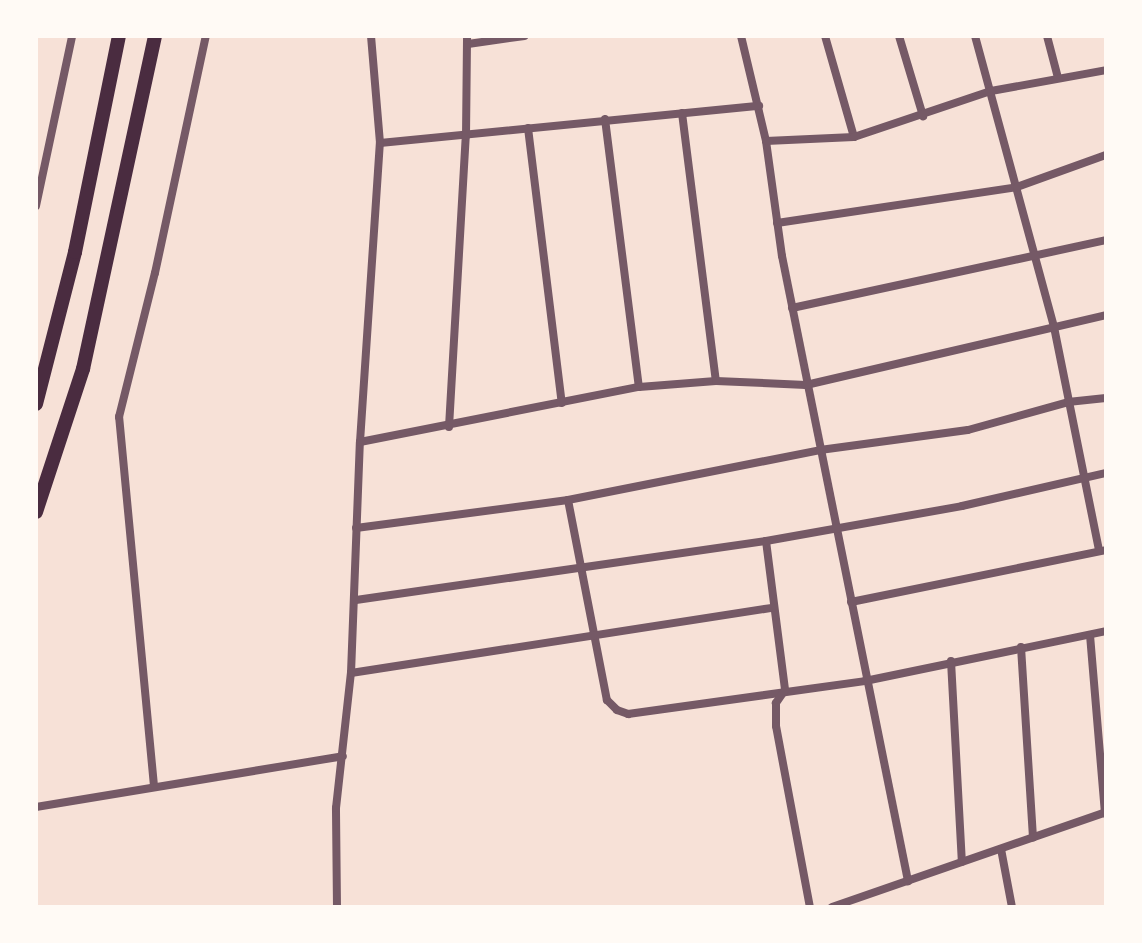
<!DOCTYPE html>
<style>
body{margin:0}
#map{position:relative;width:1142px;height:943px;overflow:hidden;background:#f7e1d7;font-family:"IBM Plex Sans",sans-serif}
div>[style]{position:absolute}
.minor>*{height:8px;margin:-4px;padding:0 4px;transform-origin:4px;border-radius:4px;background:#755966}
.trunk>*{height:14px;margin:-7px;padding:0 7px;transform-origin:7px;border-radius:7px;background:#4a2c40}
span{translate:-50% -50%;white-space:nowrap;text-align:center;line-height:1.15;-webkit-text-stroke:7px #fffaf5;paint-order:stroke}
.frame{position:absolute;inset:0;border:38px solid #fffaf5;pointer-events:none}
</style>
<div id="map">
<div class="minor">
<i style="left:741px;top:36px;width:108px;rotate:76.6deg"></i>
<i style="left:766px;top:141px;width:116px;rotate:82.1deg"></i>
<i style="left:782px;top:256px;width:638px;rotate:78.6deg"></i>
<i style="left:825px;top:36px;width:105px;rotate:74deg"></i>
<i style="left:899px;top:36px;width:84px;rotate:73.3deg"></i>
<i style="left:975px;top:36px;width:302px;rotate:74.8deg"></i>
<i style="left:1054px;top:327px;width:227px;rotate:78.6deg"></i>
<i style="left:1047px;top:36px;width:43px;rotate:75.3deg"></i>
<i style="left:468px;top:44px;width:57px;rotate:-8.1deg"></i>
<i style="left:682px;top:113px;width:270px;rotate:82.8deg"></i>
<i style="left:605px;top:119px;width:270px;rotate:82.8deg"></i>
<i style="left:528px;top:128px;width:277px;rotate:83deg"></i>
<i style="left:766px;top:141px;width:88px;rotate:-2.6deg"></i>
<i style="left:854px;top:137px;width:145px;rotate:-18.6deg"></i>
<i style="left:991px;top:91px;width:117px;rotate:-10.3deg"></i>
<i style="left:380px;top:143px;width:381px;rotate:-5.6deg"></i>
<i style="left:36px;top:206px;width:174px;rotate:-78deg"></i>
<i style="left:777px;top:223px;width:243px;rotate:-8.5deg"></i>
<i style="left:1017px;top:187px;width:95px;rotate:-19.8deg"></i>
<i style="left:792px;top:308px;width:321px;rotate:-12.2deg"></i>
<i style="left:449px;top:427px;width:291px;rotate:-86.7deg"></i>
<i style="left:466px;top:136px;width:100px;rotate:-89.4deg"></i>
<i style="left:360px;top:442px;width:284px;rotate:-11.2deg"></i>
<i style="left:639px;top:387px;width:77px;rotate:-4.5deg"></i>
<i style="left:716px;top:381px;width:90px;rotate:2.5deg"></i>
<i style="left:806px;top:385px;width:308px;rotate:-13.1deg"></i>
<i style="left:568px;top:500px;width:204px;rotate:79deg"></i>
<i style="left:607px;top:700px;width:14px;rotate:45deg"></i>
<i style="left:617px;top:710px;width:12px;rotate:20deg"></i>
<i style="left:628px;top:714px;width:239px;rotate:-7.9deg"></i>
<i style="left:865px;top:681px;width:246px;rotate:-11.7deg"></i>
<i style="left:356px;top:528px;width:214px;rotate:-7.5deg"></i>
<i style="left:568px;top:500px;width:257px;rotate:-11.2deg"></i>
<i style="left:820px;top:450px;width:149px;rotate:-7.7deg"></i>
<i style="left:968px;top:430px;width:104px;rotate:-15.6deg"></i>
<i style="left:1068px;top:402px;width:38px;rotate:-6deg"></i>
<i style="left:766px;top:541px;width:150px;rotate:82.7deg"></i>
<i style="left:785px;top:690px;width:16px;rotate:125deg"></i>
<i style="left:776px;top:703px;width:23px;rotate:90deg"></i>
<i style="left:776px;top:726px;width:184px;rotate:79.4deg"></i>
<i style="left:356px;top:600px;width:414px;rotate:-8.2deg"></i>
<i style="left:766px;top:541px;width:199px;rotate:-10.1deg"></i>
<i style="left:962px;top:506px;width:148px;rotate:-12.9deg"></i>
<i style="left:851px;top:602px;width:260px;rotate:-11.5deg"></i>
<i style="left:1090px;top:635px;width:179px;rotate:85.2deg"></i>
<i style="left:1021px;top:647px;width:191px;rotate:86.4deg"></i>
<i style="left:951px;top:661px;width:201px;rotate:86.9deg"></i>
<i style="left:351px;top:673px;width:426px;rotate:-8.8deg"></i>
<i style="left:154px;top:786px;width:371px;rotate:-95.4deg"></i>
<i style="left:119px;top:417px;width:148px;rotate:-76deg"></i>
<i style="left:155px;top:273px;width:242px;rotate:-77.9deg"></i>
<i style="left:36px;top:807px;width:311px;rotate:-9.4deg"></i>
<i style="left:1001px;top:849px;width:59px;rotate:79.3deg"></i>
<i style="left:337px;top:907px;width:99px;rotate:-90.6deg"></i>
<i style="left:336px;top:808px;width:136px;rotate:-83.7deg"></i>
<i style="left:351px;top:673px;width:231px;rotate:-87.8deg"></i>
<i style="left:360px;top:442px;width:300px;rotate:-86.2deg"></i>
<i style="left:380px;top:143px;width:107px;rotate:-94.8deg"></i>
<i style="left:832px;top:907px;width:290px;rotate:-19.1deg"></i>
</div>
<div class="trunk">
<i style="left:36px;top:404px;width:157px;rotate:-75.6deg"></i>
<i style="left:75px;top:252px;width:220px;rotate:-78.5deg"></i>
<i style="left:36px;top:512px;width:151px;rotate:-71.8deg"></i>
<i style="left:83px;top:369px;width:341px;rotate:-77.8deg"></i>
</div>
<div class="frame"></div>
</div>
